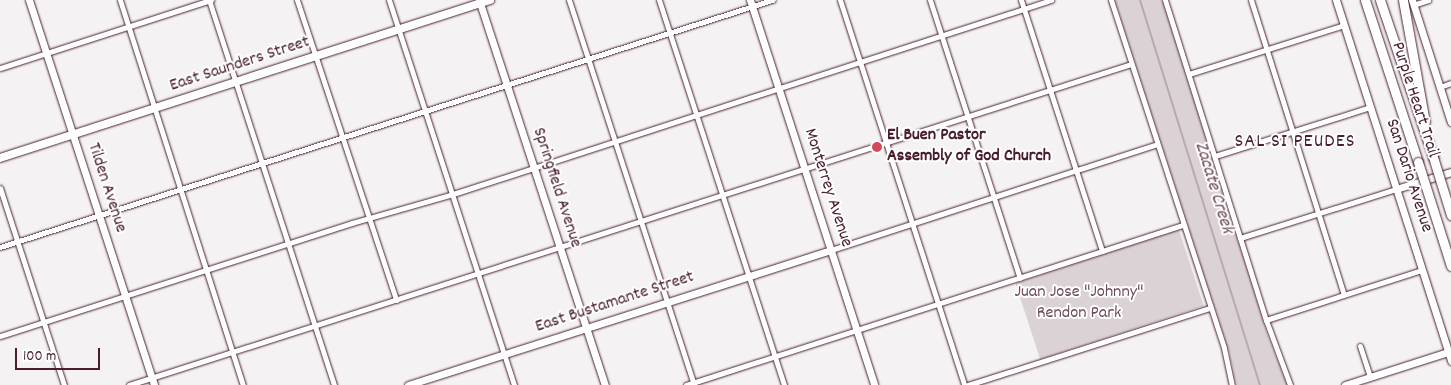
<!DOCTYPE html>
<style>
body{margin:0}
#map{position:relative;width:1451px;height:385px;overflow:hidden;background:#f4f2f2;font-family:Dekko,sans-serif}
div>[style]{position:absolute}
.green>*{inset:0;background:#dbd2d5;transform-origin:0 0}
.stream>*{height:2px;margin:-1px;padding:0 1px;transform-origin:1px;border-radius:1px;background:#baa9ae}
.roads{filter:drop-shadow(0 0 1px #4a1f2b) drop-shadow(0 0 1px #4a1f2b)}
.street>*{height:5px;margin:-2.5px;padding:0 2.5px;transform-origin:2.5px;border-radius:2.5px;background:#fff}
.secondary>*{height:7px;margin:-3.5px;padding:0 3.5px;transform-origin:3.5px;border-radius:3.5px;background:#fff}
.primary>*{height:8px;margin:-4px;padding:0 4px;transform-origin:4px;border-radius:4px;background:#fff}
.highway>*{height:9px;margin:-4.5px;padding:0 4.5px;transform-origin:4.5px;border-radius:4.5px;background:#fff}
.bridges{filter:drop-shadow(0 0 1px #4a1f2b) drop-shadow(0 0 1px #4a1f2b)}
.highway-bridge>*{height:9px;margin:-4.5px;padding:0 4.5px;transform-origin:4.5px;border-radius:4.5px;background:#fff}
.dots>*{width:14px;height:14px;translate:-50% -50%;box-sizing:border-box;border:2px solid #fff;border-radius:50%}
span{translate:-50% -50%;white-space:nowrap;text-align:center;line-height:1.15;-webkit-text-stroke:4px #fff;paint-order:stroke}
.street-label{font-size:18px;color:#4a1f2b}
.poi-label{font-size:18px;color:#4a1f2b;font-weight:700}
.left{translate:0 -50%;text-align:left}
.park-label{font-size:18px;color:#6e4c56}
.water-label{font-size:19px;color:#714f59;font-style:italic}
.quarter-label{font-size:20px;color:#4a1f2b;letter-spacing:1px}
.scale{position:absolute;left:15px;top:348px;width:85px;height:22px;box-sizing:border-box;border:2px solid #4a1f2b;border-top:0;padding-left:6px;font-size:15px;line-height:18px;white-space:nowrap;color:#4a1f2b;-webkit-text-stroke:4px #fff;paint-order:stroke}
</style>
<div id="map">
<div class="green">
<i style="clip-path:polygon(1115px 0,1162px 0,1268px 336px,1287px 385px,1236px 385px,1229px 351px)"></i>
<i style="left:1179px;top:230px;width:80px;height:172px;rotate:72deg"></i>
</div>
<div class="stream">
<i style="left:1140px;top:0;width:403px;rotate:72.7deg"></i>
</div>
<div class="roads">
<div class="street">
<i style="left:120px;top:0;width:404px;rotate:72.3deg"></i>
<i style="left:209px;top:0;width:405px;rotate:72deg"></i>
<i style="left:297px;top:0;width:316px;rotate:71.7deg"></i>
<i style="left:389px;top:0;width:405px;rotate:72deg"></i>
<i style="left:569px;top:0;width:405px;rotate:72deg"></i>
<i style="left:659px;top:0;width:405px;rotate:72deg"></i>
<i style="left:840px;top:0;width:404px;rotate:72.1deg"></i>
<i style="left:930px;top:0;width:292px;rotate:72.1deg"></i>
<i style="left:1021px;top:0;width:264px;rotate:72.1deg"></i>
<i style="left:1111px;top:0;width:366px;rotate:72deg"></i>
<i style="left:1224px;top:348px;width:38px;rotate:78deg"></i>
<i style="left:1165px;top:0;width:336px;rotate:72.5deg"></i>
<i style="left:1266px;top:320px;width:69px;rotate:69.7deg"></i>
<i style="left:1251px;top:0;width:309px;rotate:72.5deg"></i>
<i style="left:1413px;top:5px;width:16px;rotate:-18deg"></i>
<i style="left:0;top:68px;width:222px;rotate:-17.9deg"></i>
<i style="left:1189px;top:74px;width:163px;rotate:-17.5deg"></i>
<i style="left:1440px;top:87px;width:12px;rotate:-20deg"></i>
<i style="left:1215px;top:156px;width:163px;rotate:-17.5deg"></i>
<i style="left:0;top:188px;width:207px;rotate:72deg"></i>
<i style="left:1240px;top:238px;width:164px;rotate:-17.4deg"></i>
<i style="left:0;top:247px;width:811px;rotate:-17.74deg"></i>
<i style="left:831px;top:250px;width:343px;rotate:-18deg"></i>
<i style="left:1266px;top:320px;width:164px;rotate:-17.8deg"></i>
<i style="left:0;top:336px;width:370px;rotate:-17.8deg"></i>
<i style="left:352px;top:223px;width:105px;rotate:-16deg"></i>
<i style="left:453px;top:194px;width:629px;rotate:-17.97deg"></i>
<i style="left:1360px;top:346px;width:33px;rotate:72deg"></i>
<i style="left:129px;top:385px;width:1052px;rotate:-17.76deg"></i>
<i style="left:686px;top:385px;width:522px;rotate:-17.85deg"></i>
<i style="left:968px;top:385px;width:254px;rotate:-17.7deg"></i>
</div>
<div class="secondary">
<i style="left:29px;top:0;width:405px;rotate:72deg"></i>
<i style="left:479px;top:0;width:405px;rotate:71.9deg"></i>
<i style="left:750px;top:0;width:404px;rotate:72.1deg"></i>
<i style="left:1336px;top:0;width:379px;rotate:72.3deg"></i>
<i style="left:1412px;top:0;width:128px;rotate:72.3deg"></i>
<i style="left:1396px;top:189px;width:58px;rotate:-17.2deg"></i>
<i style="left:408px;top:385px;width:444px;rotate:-17.7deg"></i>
<i style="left:1345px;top:385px;width:111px;rotate:-17.8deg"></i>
</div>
<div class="primary">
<i style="left:0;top:158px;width:515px;rotate:-17.87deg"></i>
</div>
<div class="highway">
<i style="left:1365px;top:0;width:170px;rotate:71.9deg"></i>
<i style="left:1380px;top:0;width:166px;rotate:71.3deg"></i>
<i style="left:1403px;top:0;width:124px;rotate:79.8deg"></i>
</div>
</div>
<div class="bridges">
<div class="highway-bridge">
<i style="left:1433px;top:157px;width:61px;rotate:72.8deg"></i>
<i style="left:1418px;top:162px;width:109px;rotate:72.4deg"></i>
</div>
</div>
<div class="dots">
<i style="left:877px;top:147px;background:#d1495b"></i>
</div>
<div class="street-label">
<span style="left:240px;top:65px;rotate:-18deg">East Saunders Street</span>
<span style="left:1414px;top:100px;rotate:72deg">Purple Heart Trail</span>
<span style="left:1408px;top:176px;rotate:72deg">San Dario Avenue</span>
<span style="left:106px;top:188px;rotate:72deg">Tilden Avenue</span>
<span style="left:556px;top:188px;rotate:72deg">Springfield Avenue</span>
<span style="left:827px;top:188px;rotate:72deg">Monterrey Avenue</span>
<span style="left:615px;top:303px;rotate:-18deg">East Bustamante Street</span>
</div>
<div class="poi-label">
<span class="left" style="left:887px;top:147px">El Buen Pastor<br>Assembly of God Church</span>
</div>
<div class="park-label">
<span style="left:1079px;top:304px">Juan Jose "Johnny"<br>Rendon Park</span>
</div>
<div class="water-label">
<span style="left:1213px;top:188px;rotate:73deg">Zacate Creek</span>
</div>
<div class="quarter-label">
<span style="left:1295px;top:142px">SAL SI PEUDES</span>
</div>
<div class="scale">100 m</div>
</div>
